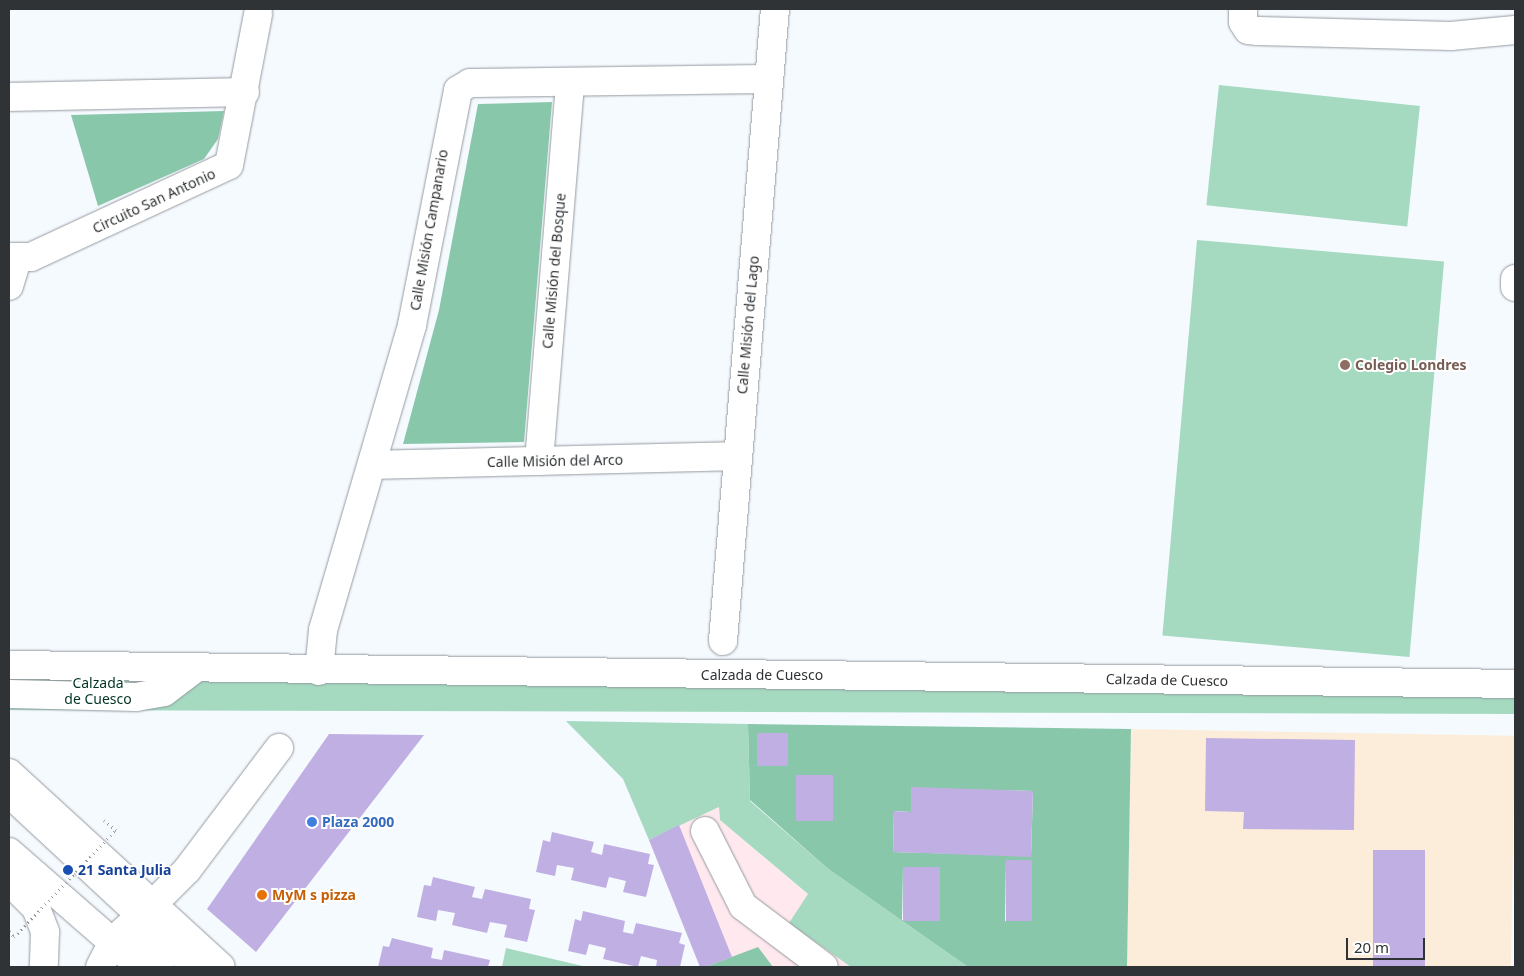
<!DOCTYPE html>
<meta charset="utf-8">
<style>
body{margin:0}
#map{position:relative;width:1524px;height:976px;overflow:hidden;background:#f5faff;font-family:"Noto Sans",sans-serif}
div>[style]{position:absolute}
.commercial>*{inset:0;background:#ffe9ef}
.industrial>*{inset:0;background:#fcedda;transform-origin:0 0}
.green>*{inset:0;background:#a5dac1;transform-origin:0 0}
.forest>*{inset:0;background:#89c7ab}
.building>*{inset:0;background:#c0afe3;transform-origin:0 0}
.path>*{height:3px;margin-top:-1.5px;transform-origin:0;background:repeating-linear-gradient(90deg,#94989b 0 1px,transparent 0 5px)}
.roads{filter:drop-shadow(0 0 1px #949a9f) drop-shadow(0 0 1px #949a9f)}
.minor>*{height:28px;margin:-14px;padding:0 14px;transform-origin:14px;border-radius:14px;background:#fff}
.major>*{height:28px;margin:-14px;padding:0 14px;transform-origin:14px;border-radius:14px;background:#fff}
.path-bridge>*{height:3px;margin-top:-1.5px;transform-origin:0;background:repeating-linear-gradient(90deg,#94989b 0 1px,transparent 0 5px)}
.dots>*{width:14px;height:14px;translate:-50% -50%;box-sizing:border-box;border:2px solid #fff;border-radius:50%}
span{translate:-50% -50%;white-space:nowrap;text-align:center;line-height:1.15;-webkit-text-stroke:4px #fff;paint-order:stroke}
.street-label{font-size:14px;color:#303335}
.education-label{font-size:14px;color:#785e54;font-weight:700}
.left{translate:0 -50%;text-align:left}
.park-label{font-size:14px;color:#003423}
.shop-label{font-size:14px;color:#366cbe;font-weight:700}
.transit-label{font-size:14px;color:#164399;font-weight:700}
.food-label{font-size:14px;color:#c56008;font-weight:700}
.frame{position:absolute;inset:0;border:10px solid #303335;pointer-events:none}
.scale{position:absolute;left:1346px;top:938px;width:79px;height:22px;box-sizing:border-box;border:2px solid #303335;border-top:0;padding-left:6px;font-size:15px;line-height:18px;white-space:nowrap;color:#303335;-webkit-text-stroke:4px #fff;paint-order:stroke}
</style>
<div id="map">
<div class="commercial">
<i style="clip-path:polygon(719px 807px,720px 820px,828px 911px,909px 967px,700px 967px,649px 840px)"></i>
</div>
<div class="industrial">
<i style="left:1131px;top:729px;width:384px;height:238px;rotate:1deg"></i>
</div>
<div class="green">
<i style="left:1219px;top:85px;width:202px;height:121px;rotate:6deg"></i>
<i style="left:1197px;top:240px;width:248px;height:397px;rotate:5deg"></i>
<i style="clip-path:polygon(9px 671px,1515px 686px,1515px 714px,9px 710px)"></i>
<i style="clip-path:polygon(566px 721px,748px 724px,750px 801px,827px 868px,968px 967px,851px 967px,789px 923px,808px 894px,720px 820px,719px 807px,649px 840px,623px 779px)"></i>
<i style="clip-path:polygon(506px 948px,587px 967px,502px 967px)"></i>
</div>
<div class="forest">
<i style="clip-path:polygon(552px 102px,524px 442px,403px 444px,439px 310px,478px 104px)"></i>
<i style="clip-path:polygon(224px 111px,218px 139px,204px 159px,98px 206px,71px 115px)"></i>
<i style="clip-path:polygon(evenodd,748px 724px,1131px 729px,1127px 967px,968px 967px,827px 868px,750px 800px,748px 724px,757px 733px,787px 733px,788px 765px,758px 765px,757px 733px,748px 724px,796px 776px,832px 776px,833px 821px,796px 821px,796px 776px,748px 724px,911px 788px,1033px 791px,1031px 856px,893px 852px,894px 811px,911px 812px,911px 788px,748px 724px,1006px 860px,1032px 860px,1031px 921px,1005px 921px,1006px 860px,748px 724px,903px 867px,940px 868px,940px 921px,902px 920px,903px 867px)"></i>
<i style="clip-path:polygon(758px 947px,773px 967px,705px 967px)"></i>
</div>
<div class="building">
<i style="left:757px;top:733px;width:31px;height:33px"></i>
<i style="clip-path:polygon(329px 734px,424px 735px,256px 952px,207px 909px)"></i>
<i style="clip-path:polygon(1206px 738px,1355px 740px,1354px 830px,1243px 829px,1244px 812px,1205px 811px)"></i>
<i style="left:833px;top:775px;width:46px;height:37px;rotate:90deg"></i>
<i style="clip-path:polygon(911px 787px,1033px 791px,1031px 857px,893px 852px,894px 811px,911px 812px)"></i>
<i style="clip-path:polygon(679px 825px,732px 957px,705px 967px,700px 967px,649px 840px)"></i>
<i style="clip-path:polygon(552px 832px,594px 842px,591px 852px,602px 855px,604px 844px,650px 854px,648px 864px,654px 865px,646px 897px,623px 892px,626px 881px,609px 877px,606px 888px,571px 880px,574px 868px,557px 865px,555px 876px,536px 872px,543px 840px,550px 842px)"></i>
<i style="left:1373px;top:850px;width:52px;height:117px"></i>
<i style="left:1006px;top:860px;width:26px;height:61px"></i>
<i style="left:903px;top:867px;width:37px;height:54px"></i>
<i style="clip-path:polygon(433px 877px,475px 887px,472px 897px,482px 899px,485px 889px,531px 899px,529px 909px,535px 910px,527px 942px,504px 937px,507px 925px,490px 922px,487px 933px,452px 925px,455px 913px,438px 910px,436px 921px,417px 917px,424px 885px,431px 886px)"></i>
<i style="clip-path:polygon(583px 911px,625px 921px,623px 932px,633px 934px,636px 923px,682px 933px,679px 943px,685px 945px,680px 967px,656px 967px,657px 960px,641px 956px,638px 967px,603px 959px,606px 948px,589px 944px,586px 955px,568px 951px,575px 919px,581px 921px)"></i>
<i style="clip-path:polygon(392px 938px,433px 948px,431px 958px,442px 960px,444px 950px,490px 960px,488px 967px,378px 967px,383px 946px,389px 947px)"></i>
</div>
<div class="path">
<i style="left:104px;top:820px;width:16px;rotate:40deg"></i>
<i style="left:9px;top:931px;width:8px;rotate:50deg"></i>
</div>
<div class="roads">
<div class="minor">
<i style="left:1243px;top:9px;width:13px;rotate:90deg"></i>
<i style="left:1243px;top:22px;width:9px;rotate:58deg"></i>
<i style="left:1248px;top:30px;width:10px;rotate:6deg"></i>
<i style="left:1258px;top:31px;width:193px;rotate:1.5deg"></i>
<i style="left:1451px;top:36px;width:64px;rotate:-5.4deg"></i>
<i style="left:9px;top:97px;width:236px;rotate:-1.2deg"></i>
<i style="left:9px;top:257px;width:22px"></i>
<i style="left:31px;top:257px;width:218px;rotate:-24.9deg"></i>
<i style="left:229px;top:165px;width:154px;rotate:-79.1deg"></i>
<i style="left:1515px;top:279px;width:8px;rotate:90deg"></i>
<i style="left:9px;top:286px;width:27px;rotate:-73deg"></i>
<i style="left:539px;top:461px;width:380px;rotate:-85.3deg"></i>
<i style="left:373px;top:465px;width:365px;rotate:-1.4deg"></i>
<i style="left:723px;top:641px;width:634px;rotate:-85.3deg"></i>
<i style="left:9px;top:665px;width:1506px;rotate:0.72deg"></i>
<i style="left:319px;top:671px;width:41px;rotate:-84.4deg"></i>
<i style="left:323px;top:630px;width:318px;rotate:-73.7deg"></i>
<i style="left:412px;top:325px;width:239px;rotate:-78.9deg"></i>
<i style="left:458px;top:90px;width:14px;rotate:-30deg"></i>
<i style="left:470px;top:83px;width:299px;rotate:-0.8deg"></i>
<i style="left:9px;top:793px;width:255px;rotate:42.9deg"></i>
<i style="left:705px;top:831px;width:84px;rotate:63.1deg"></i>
<i style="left:743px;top:906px;width:101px;rotate:37deg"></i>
<i style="left:153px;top:904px;width:48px;rotate:-45deg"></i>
<i style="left:187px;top:870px;width:153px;rotate:-53deg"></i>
<i style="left:126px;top:936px;width:46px;rotate:42.4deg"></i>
</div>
<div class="major">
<i style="left:9px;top:694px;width:127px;rotate:1.4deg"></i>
<i style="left:136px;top:697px;width:28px;rotate:-10deg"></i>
<i style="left:164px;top:692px;width:38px;rotate:-37deg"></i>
<i style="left:9px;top:773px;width:287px;rotate:42.5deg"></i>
<i style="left:9px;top:852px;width:175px;rotate:41.1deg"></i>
<i style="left:9px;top:881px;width:38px;rotate:45deg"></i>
<i style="left:36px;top:908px;width:26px;rotate:69deg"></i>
<i style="left:45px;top:932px;width:35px;rotate:92deg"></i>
<i style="left:100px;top:967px;width:29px;rotate:-63deg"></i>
<i style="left:113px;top:941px;width:54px;rotate:-42.8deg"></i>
</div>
</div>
<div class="path-bridge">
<i style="left:14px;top:937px;width:148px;rotate:-46.4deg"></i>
</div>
<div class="dots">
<i style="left:1345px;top:365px;background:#8d6e63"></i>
<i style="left:312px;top:822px;background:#3f7fe0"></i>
<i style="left:68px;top:870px;background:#1a4fb4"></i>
<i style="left:262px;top:895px;background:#e8710a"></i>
</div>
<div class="street-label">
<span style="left:154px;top:201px;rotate:-25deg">Circuito San Antonio</span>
<span style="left:429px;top:230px;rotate:-80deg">Calle Misión Campanario</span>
<span style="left:554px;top:271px;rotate:-85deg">Calle Misión del Bosque</span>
<span style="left:748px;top:325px;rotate:-85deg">Calle Misión del Lago</span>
<span style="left:555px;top:461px;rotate:-1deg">Calle Misión del Arco</span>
<span style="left:762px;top:675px">Calzada de Cuesco</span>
<span style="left:1167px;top:680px;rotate:1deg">Calzada de Cuesco</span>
</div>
<div class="education-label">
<span class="left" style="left:1355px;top:365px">Colegio Londres</span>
</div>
<div class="park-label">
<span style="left:98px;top:691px">Calzada<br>de Cuesco</span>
</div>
<div class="shop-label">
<span class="left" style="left:322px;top:822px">Plaza 2000</span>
</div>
<div class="transit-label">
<span class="left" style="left:78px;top:870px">21 Santa Julia</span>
</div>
<div class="food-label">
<span class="left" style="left:272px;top:895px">MyM s pizza</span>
</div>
<div class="frame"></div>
<div class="scale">20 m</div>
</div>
